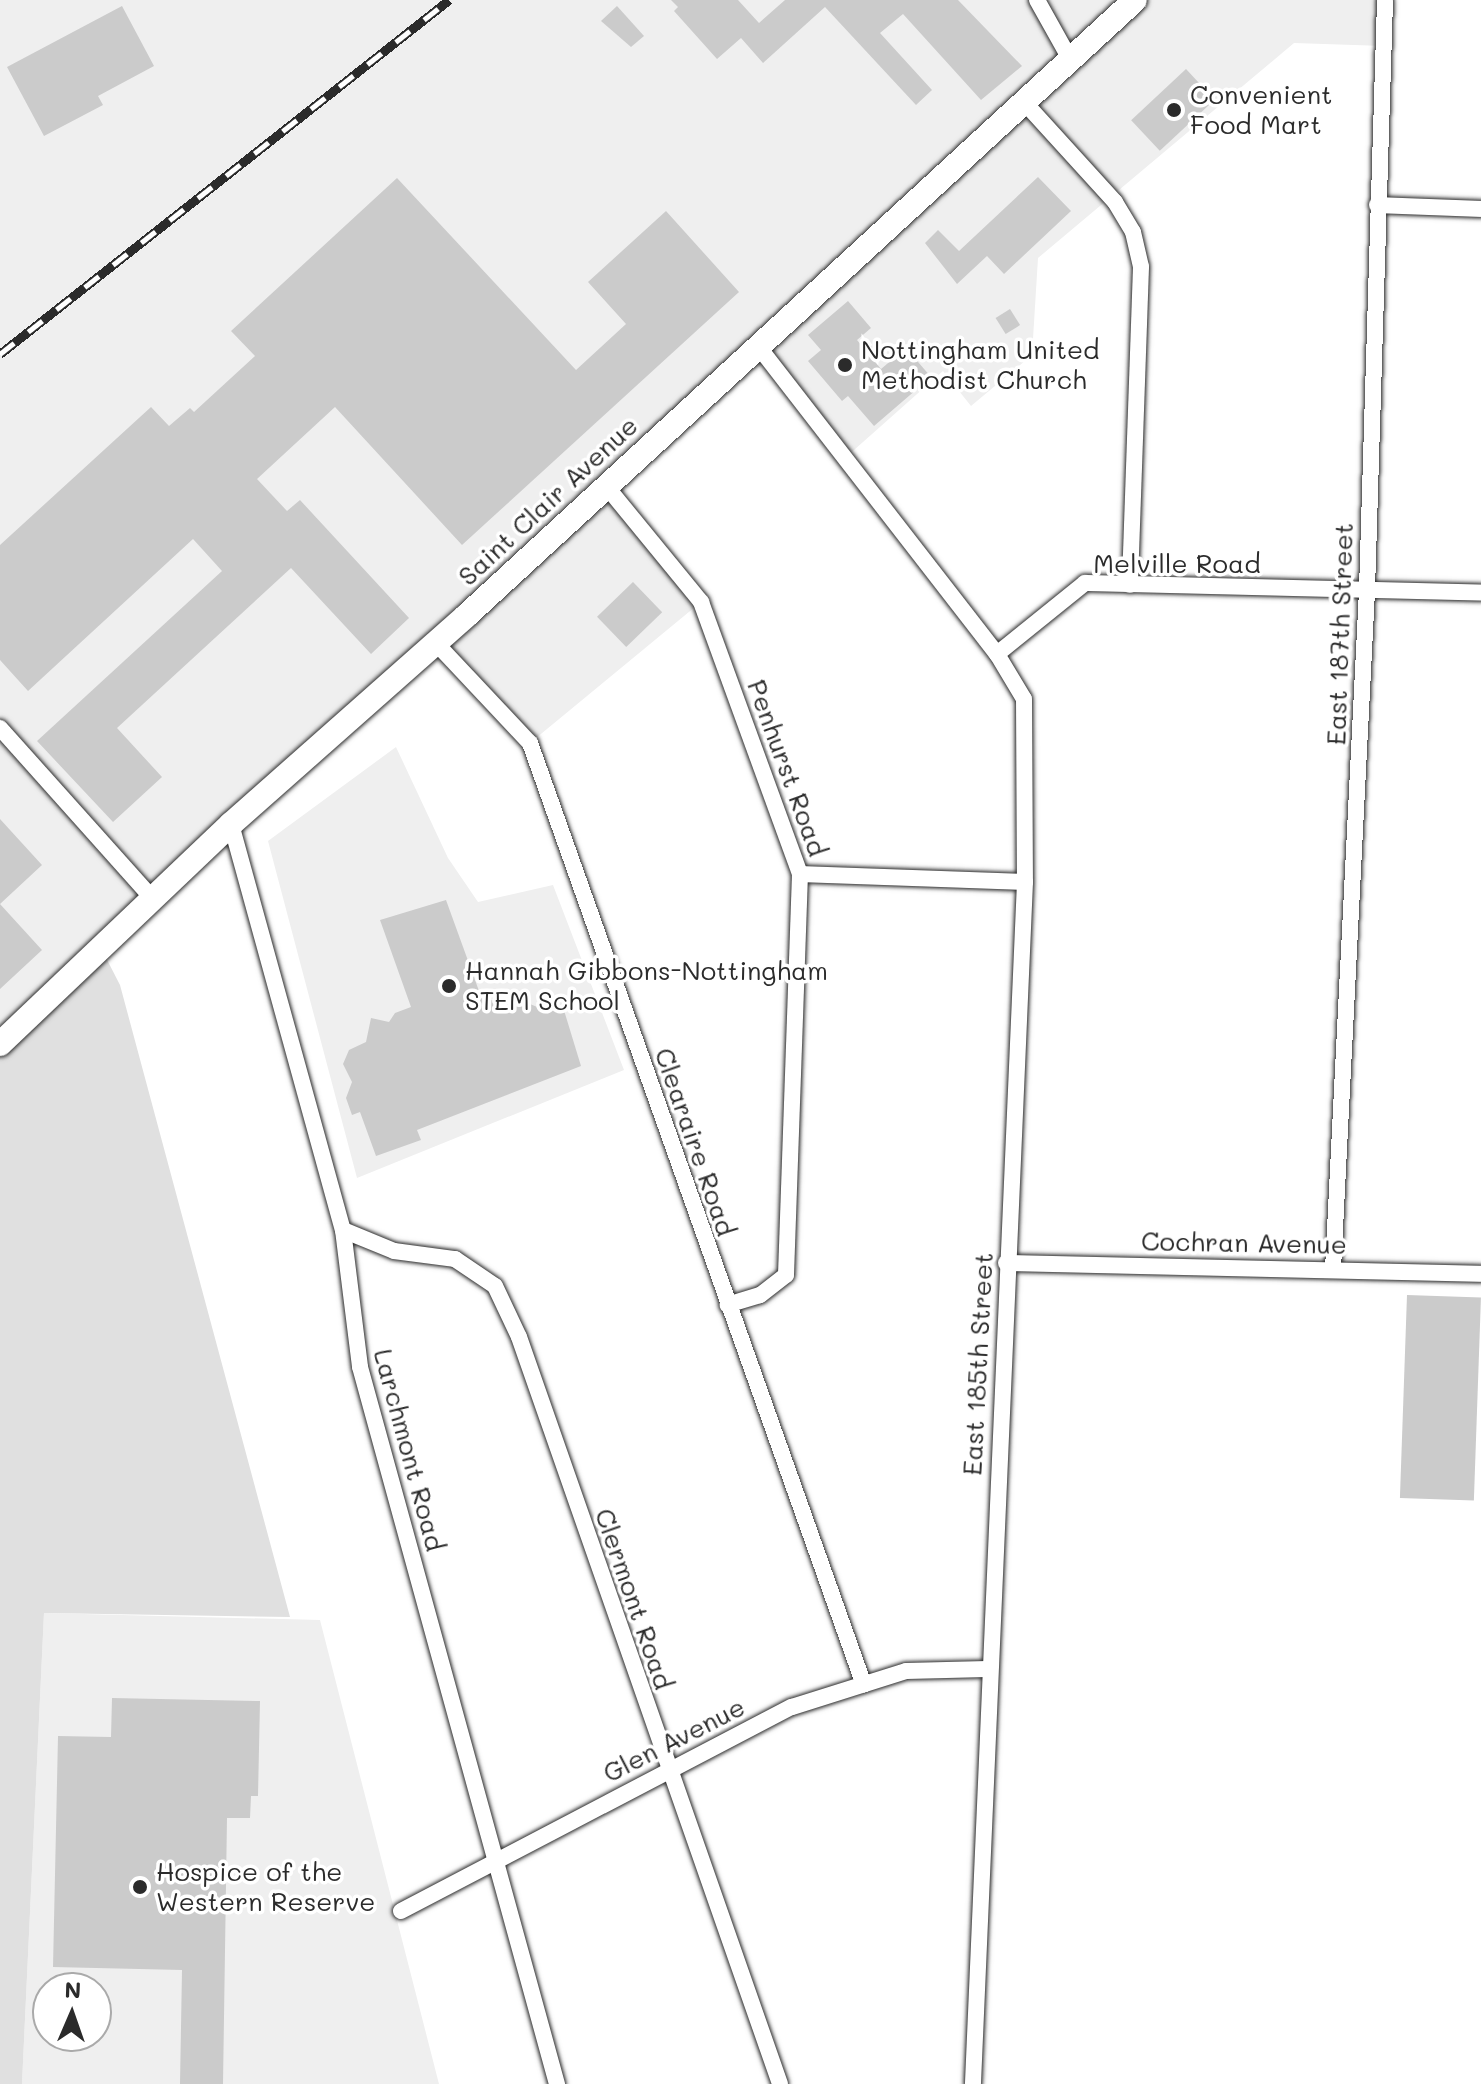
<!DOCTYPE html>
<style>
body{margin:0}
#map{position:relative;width:1481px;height:2084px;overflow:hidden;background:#fff;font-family:Mali,sans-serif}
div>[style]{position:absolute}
.built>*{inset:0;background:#efefef}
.green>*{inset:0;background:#e0e0e0}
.building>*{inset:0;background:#cbcbcb;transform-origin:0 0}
.roads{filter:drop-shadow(0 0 2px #2b2b2b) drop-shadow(0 0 2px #2b2b2b)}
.street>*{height:16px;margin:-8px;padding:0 8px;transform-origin:8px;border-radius:8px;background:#fff}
.secondary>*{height:24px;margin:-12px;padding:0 12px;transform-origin:12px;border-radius:12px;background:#fff}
.rail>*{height:9px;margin-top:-4.5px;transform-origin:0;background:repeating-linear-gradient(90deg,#fff 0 18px,#2b2b2b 0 36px);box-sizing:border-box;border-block:2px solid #2b2b2b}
.dots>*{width:22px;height:22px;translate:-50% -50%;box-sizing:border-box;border:4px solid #fff;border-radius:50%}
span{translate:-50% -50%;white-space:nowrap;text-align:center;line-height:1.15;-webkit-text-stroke:7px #fff;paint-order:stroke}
.poi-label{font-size:26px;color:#2b2b2b}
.left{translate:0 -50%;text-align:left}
.street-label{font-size:26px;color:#2b2b2b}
.north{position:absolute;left:32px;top:1972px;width:80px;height:80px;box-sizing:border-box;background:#fff;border:2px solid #aaa;border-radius:50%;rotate:2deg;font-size:22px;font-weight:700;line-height:32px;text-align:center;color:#2b2b2b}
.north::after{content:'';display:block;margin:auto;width:28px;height:36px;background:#2b2b2b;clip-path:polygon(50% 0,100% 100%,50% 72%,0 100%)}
</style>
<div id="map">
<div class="built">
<i style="clip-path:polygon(0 0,1385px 0,1384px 46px,1294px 43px,1038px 258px,1032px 355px,971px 406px,943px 371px,845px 458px,758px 346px,607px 487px,701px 602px,530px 743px,437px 644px,0 1044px)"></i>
<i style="clip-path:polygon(396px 747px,448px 858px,478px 902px,553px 885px,624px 1070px,357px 1178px,268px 841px)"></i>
<i style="clip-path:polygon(evenodd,44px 1613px,320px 1620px,439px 2084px,22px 2084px,44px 1613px,48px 1988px,96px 1988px,96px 2036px,48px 2036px,48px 1988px)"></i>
</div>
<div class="green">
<i style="clip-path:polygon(102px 950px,120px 985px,290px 1617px,44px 1613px,22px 2084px,0 2084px,0 1044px)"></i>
</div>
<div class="building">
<i style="clip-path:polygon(671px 0,738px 0,759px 23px,785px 0,958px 0,1022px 66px,981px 100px,903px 14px,880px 33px,932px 90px,916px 105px,825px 7px,763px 63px,741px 38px,717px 59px,674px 11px,678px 7px)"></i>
<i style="clip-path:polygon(122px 6px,154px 66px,98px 96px,103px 105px,44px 136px,7px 67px)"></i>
<i style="clip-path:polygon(617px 6px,644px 36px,631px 47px,601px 21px)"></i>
<i style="left:1186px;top:69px;width:42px;height:75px;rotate:47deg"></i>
<i style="clip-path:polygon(1038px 177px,1071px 211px,1004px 274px,987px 256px,957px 284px,925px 243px,938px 230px,959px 251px)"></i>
<i style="clip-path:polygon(397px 178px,576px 370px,626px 324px,588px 282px,666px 211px,739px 292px,462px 545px,335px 407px,257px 479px,287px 511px,300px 500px,409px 618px,371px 654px,291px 568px,117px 728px,162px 777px,113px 822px,37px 741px,222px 571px,193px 539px,28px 691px,0 660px,0 545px,151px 407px,169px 426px,190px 408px,194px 412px,255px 356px,231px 331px)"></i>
<i style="clip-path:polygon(848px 301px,871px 328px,857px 340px,881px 369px,906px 348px,931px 377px,874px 426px,848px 396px,842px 401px,808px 361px,821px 350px,808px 335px)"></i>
<i style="left:1010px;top:309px;width:19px;height:17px;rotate:58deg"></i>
<i style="left:633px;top:582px;width:42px;height:50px;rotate:46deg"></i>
<i style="clip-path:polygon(0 819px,42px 865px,0 904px,42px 950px,0 989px)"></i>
<i style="clip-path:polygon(446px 900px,483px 1002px,511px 996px,549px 1012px,563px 1007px,581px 1066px,417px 1130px,421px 1140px,376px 1156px,360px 1112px,352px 1115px,346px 1098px,352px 1082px,343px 1064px,349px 1050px,366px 1042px,371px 1018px,389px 1022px,395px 1013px,411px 1007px,380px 920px)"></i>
<i style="left:1407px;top:1295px;width:74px;height:203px;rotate:2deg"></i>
<i style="clip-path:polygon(112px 1698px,260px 1701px,258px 1796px,251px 1796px,250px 1818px,227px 1818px,223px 2084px,180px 2084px,182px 1970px,53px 1967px,58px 1736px,111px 1737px)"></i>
</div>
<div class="roads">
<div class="street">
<i style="left:1037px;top:0;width:68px;rotate:60.8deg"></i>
<i style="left:1025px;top:103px;width:134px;rotate:47.7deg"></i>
<i style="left:1115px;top:202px;width:35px;rotate:59deg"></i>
<i style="left:1133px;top:232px;width:36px;rotate:77deg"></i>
<i style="left:1141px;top:267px;width:318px;rotate:92deg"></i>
<i style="left:1377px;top:205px;width:104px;rotate:2.2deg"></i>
<i style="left:758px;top:346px;width:390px;rotate:52.2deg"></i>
<i style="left:997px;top:654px;width:52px;rotate:59deg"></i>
<i style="left:1024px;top:699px;width:183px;rotate:89.7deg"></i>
<i style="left:1025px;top:882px;width:1203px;rotate:92.48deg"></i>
<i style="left:607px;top:487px;width:149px;rotate:50.7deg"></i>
<i style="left:701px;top:602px;width:289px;rotate:70deg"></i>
<i style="left:800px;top:874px;width:401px;rotate:92deg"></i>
<i style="left:786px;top:1275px;width:33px;rotate:142deg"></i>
<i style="left:760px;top:1295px;width:34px;rotate:163deg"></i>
<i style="left:436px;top:643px;width:137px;rotate:46.8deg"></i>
<i style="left:530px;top:743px;width:999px;rotate:70.48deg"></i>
<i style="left:997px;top:654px;width:113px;rotate:-38.9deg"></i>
<i style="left:1085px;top:583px;width:396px;rotate:1.4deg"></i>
<i style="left:0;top:728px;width:231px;rotate:48.2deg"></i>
<i style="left:231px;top:824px;width:421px;rotate:74.6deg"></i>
<i style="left:343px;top:1230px;width:138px;rotate:82.9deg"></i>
<i style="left:360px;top:1367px;width:744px;rotate:74.64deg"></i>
<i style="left:800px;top:874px;width:225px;rotate:2deg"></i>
<i style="left:343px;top:1230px;width:55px;rotate:22.4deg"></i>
<i style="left:394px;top:1251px;width:62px;rotate:7.5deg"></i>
<i style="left:455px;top:1259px;width:48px;rotate:34deg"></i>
<i style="left:495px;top:1286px;width:56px;rotate:64.8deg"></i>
<i style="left:519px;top:1337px;width:791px;rotate:70.74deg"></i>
<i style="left:1006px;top:1263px;width:475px;rotate:1.3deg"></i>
<i style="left:1333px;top:1269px;width:680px;rotate:-87.13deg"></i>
<i style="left:1367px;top:590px;width:590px;rotate:-88.25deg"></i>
<i style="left:401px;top:1911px;width:441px;rotate:-27.6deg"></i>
<i style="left:792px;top:1707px;width:120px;rotate:-17.5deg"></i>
<i style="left:906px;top:1671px;width:81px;rotate:-1.4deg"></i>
</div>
<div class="secondary">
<i style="left:0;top:1044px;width:319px;rotate:-43.6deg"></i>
<i style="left:231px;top:824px;width:314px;rotate:-41.5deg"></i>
<i style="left:466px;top:616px;width:909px;rotate:-42.64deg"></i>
</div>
</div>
<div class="rail">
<i style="left:0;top:354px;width:572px;rotate:-38.25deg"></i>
</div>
<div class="dots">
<i style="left:1174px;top:110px;background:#2b2b2b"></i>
<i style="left:845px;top:365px;background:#2b2b2b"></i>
<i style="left:449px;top:986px;background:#2b2b2b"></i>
<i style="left:140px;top:1887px;background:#2b2b2b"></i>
</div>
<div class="poi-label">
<span class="left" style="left:1190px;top:110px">Convenient<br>Food Mart</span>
<span class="left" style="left:861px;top:365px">Nottingham United<br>Methodist Church</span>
<span class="left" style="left:465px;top:986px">Hannah Gibbons-Nottingham<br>STEM School</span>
<span class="left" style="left:156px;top:1887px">Hospice of the<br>Western Reserve</span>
</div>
<div class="street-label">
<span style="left:548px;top:501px;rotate:-43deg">Saint Clair Avenue</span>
<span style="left:1177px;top:564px">Melville Road</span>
<span style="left:1340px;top:634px;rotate:-88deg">East 187th Street</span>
<span style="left:787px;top:768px;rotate:70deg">Penhurst Road</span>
<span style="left:695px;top:1142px;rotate:71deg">Clearaire Road</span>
<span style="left:1244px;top:1243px;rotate:1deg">Cochran Avenue</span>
<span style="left:978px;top:1364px;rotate:-87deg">East 185th Street</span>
<span style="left:409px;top:1450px;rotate:75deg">Larchmont Road</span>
<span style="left:634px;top:1599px;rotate:71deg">Clermont Road</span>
<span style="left:674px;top:1740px;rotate:-27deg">Glen Avenue</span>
</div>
<div class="north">N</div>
</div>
